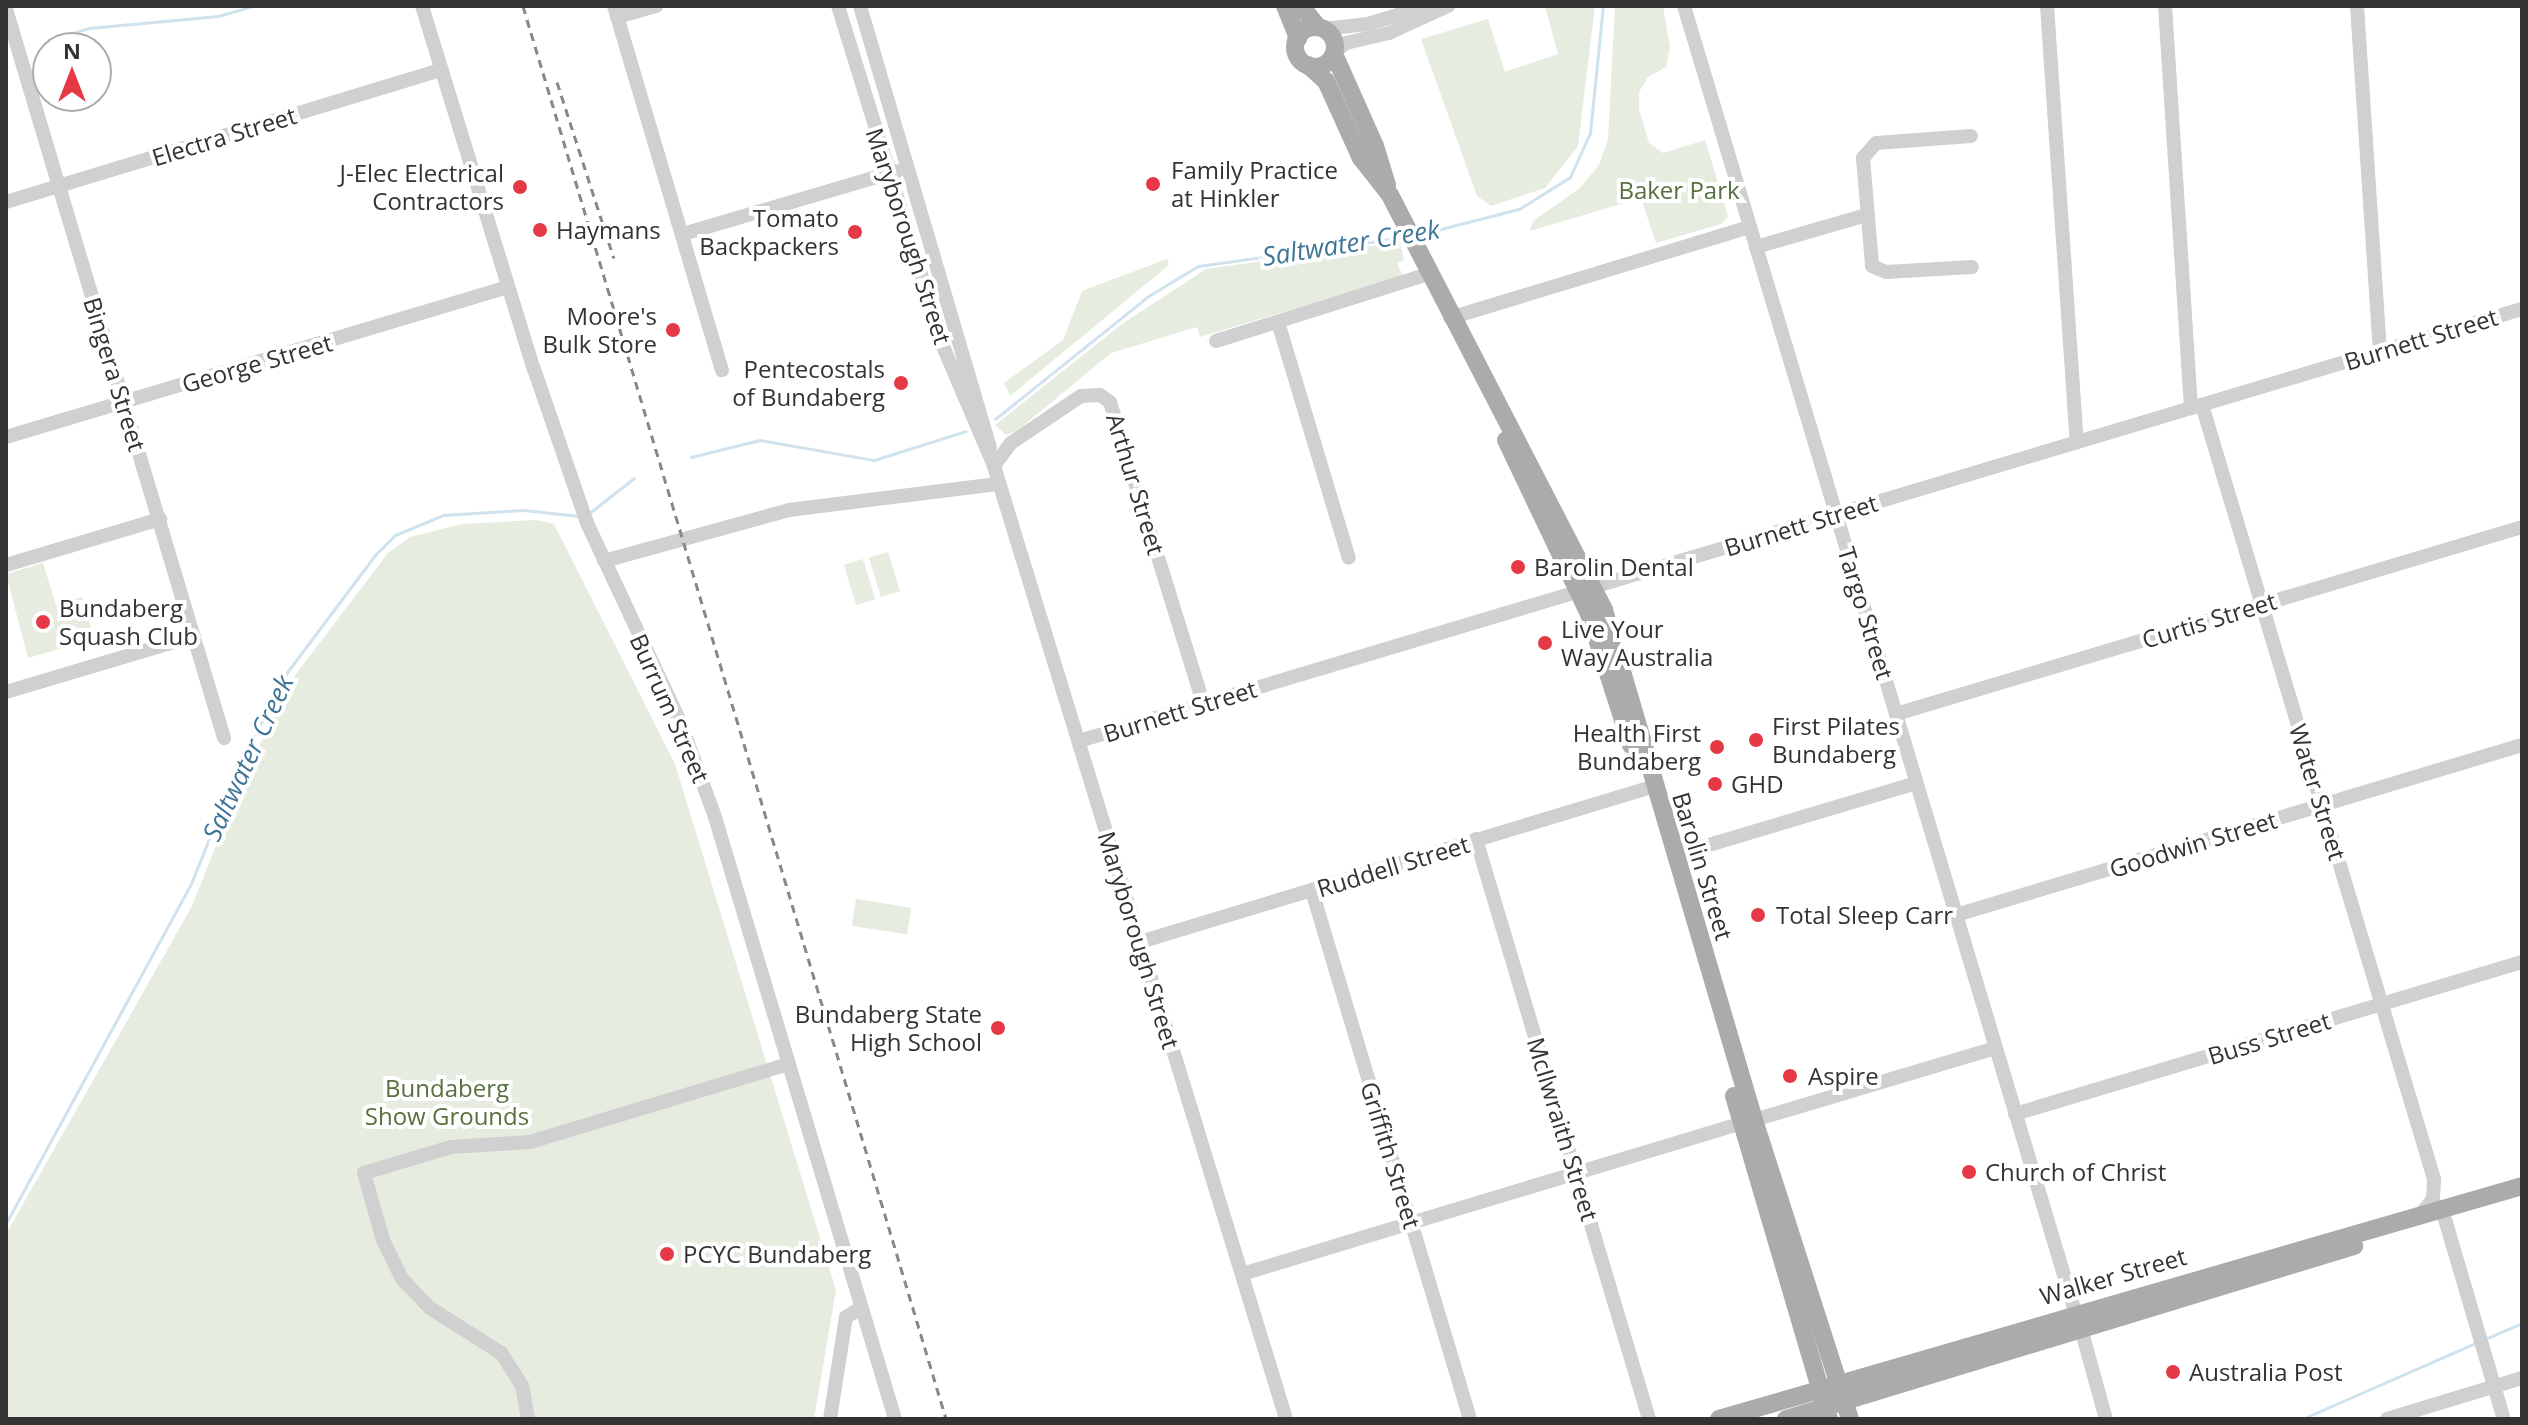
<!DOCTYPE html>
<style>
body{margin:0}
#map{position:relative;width:2528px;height:1425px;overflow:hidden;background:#fff;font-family:"Open Sans",sans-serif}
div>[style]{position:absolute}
.green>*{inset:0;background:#e6ecdf;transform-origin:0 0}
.stream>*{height:3px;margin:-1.5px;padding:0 1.5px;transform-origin:1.5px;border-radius:1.5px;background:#cfe2ee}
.minor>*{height:14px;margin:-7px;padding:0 7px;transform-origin:7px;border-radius:7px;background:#d0d0d0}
.major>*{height:18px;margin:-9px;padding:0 9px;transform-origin:9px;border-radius:9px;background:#ababab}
.major>.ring{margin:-9px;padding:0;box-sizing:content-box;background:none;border:18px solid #ababab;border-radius:50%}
.rail>*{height:3px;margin-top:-1.5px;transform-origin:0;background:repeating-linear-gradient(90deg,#888 0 8px,transparent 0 14px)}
.dots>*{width:22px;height:22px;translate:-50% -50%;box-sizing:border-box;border:4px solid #fff;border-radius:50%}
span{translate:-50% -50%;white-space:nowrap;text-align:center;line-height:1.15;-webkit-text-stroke:8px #fff;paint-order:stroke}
.street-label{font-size:24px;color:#333}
.poi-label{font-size:24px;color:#333}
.left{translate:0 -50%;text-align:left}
.right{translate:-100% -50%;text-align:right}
.park-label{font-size:24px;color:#56703f}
.water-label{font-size:26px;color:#3f7597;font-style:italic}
.frame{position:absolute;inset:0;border:8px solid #333;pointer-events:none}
.north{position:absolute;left:32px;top:32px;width:80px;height:80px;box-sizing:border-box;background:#fff;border:2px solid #adadad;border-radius:50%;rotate:0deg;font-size:22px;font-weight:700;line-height:32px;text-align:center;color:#333}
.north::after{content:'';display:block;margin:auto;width:28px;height:36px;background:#e63946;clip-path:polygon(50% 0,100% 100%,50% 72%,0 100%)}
</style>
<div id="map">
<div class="green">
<i style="clip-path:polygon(1545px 6px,1595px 6px,1578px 146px,1545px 188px,1491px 206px,1477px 196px,1421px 39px,1488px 19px,1505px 72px,1558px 54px)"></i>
<i style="clip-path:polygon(1615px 6px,1663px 6px,1670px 47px,1666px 67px,1648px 77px,1639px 92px,1639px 109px,1649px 143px,1663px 153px,1705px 140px,1728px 216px,1721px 224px,1656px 243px,1641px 198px,1530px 231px,1533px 221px,1580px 188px,1599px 165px,1608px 139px)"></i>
<i style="clip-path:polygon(1400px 242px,1404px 260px,1397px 263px,1403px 276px,1200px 337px,1197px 327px,1111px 353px,1018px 430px,1006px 435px,995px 425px,1122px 324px,1206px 269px)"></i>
<i style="clip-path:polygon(1167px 259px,1169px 265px,1010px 396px,1004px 383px,1063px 340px,1082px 291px)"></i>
<i style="clip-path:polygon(537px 520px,554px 524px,675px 764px,836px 1290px,814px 1419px,6px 1419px,6px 1234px,191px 908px,246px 771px,296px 674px,388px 553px,410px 537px,462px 524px)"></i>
<i style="left:888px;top:552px;width:41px;height:20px;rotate:73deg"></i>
<i style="left:863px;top:559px;width:42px;height:20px;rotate:73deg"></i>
<i style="clip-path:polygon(43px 563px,56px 605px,82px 597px,94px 639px,28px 658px,6px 574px)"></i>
<i style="left:856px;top:899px;width:56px;height:27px;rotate:9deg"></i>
</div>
<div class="stream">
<i style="left:49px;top:40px;width:42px;rotate:-16.7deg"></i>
<i style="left:89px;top:28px;width:130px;rotate:-5.3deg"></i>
<i style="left:218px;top:16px;width:35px;rotate:-16deg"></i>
<i style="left:1417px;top:235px;width:105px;rotate:-14.3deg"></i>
<i style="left:1519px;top:209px;width:60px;rotate:-32.1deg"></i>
<i style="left:1570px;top:177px;width:48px;rotate:-65.6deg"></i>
<i style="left:1590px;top:133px;width:128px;rotate:-84.2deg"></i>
<i style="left:995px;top:419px;width:198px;rotate:-38.7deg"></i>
<i style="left:1150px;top:295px;width:56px;rotate:-31.1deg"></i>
<i style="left:1198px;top:266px;width:209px;rotate:-8deg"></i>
<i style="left:691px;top:457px;width:71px;rotate:-13.8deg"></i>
<i style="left:760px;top:440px;width:116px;rotate:10deg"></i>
<i style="left:874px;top:460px;width:96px;rotate:-17.5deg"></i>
<i style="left:588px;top:514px;width:58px;rotate:-38deg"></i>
<i style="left:6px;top:1223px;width:384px;rotate:-61.4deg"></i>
<i style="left:190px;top:886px;width:131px;rotate:-68deg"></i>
<i style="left:239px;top:765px;width:106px;rotate:-62.5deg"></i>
<i style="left:288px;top:671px;width:146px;rotate:-53.1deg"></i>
<i style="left:376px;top:554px;width:27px;rotate:-45deg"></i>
<i style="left:395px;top:535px;width:52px;rotate:-22.6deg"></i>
<i style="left:443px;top:515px;width:80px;rotate:-3.6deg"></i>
<i style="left:523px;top:510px;width:57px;rotate:6deg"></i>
<i style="left:2485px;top:1339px;width:40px;rotate:-23.4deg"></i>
<i style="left:2302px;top:1419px;width:189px;rotate:-23.7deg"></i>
</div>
<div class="minor">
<i style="left:422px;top:6px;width:380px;rotate:72.9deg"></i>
<i style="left:534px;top:369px;width:163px;rotate:71deg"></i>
<i style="left:587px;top:523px;width:222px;rotate:64.9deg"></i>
<i style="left:681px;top:724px;width:99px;rotate:69.9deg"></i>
<i style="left:715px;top:817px;width:628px;rotate:73.35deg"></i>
<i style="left:614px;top:6px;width:380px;rotate:73.5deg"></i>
<i style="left:838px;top:6px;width:361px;rotate:72.8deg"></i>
<i style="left:945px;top:351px;width:125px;rotate:66.9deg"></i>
<i style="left:994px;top:466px;width:997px;rotate:72.96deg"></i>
<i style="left:860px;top:6px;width:460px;rotate:73.6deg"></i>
<i style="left:1684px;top:6px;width:1363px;rotate:73.33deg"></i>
<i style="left:2047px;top:6px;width:437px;rotate:86.1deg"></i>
<i style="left:2165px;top:6px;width:403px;rotate:86.3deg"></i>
<i style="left:2357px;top:6px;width:347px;rotate:86.2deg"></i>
<i style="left:6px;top:9px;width:761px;rotate:73.35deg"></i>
<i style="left:617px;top:17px;width:41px;rotate:-15.8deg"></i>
<i style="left:1324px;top:29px;width:44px;rotate:-6.5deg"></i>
<i style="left:1368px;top:24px;width:62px;rotate:-17deg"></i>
<i style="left:1334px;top:53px;width:16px;rotate:-40deg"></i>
<i style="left:1346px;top:43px;width:44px;rotate:-13.1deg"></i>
<i style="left:1389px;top:33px;width:65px;rotate:-24.6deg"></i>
<i style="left:1971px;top:136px;width:95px;rotate:175.8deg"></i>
<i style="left:1876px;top:143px;width:20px;rotate:131deg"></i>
<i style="left:1863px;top:158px;width:108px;rotate:85.2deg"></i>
<i style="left:1872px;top:266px;width:15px;rotate:23deg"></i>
<i style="left:1886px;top:272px;width:86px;rotate:-3.3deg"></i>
<i style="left:6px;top:202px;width:455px;rotate:-16.9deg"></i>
<i style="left:683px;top:234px;width:223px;rotate:-16.4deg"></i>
<i style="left:1756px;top:247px;width:115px;rotate:-16.2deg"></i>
<i style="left:1450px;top:318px;width:313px;rotate:-16.9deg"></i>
<i style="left:1278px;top:322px;width:246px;rotate:73.3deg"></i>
<i style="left:1216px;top:341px;width:223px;rotate:-17.5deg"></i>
<i style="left:2202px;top:405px;width:808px;rotate:73.31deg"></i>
<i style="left:2434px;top:1179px;width:20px;rotate:93deg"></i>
<i style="left:2433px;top:1199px;width:21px;rotate:129deg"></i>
<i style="left:6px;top:437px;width:524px;rotate:-16.64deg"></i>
<i style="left:994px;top:466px;width:29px;rotate:-54deg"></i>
<i style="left:1011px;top:443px;width:84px;rotate:-33.9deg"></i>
<i style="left:1081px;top:396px;width:19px;rotate:-3deg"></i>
<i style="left:1100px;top:395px;width:12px;rotate:35deg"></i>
<i style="left:1110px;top:402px;width:317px;rotate:72.8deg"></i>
<i style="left:604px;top:561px;width:192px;rotate:-15.4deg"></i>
<i style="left:789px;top:510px;width:212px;rotate:-7.1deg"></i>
<i style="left:6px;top:565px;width:161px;rotate:-16.6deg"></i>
<i style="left:6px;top:692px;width:196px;rotate:-16.6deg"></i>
<i style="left:1896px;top:714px;width:653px;rotate:-16.63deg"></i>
<i style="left:1079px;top:741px;width:1506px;rotate:-16.67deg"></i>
<i style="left:1476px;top:839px;width:605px;rotate:73.39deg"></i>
<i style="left:1675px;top:855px;width:252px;rotate:-16.6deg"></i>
<i style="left:1312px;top:891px;width:551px;rotate:73.34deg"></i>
<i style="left:1956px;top:915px;width:591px;rotate:-16.72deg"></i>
<i style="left:1140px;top:942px;width:528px;rotate:-16.86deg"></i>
<i style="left:2015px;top:1114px;width:529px;rotate:-16.69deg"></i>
<i style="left:1754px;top:1120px;width:252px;rotate:-16.6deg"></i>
<i style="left:2442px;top:1209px;width:219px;rotate:73.6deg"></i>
<i style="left:1242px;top:1274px;width:522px;rotate:-16.8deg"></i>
<i style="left:2082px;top:1332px;width:90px;rotate:74.6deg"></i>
<i style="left:528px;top:1419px;width:34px;rotate:-100deg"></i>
<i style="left:522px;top:1386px;width:39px;rotate:-122deg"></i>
<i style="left:501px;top:1353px;width:84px;rotate:-147.6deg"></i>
<i style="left:430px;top:1308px;width:40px;rotate:-134deg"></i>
<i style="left:402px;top:1279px;width:43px;rotate:-116deg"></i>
<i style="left:383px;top:1240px;width:70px;rotate:-105.8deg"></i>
<i style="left:364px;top:1173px;width:91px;rotate:-16.6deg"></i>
<i style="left:451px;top:1147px;width:79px;rotate:-3.6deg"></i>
<i style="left:530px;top:1142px;width:270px;rotate:-16.8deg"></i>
<i style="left:830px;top:1419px;width:103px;rotate:-81.1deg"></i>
<i style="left:846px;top:1317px;width:17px;rotate:-31deg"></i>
<i style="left:2387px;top:1419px;width:141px;rotate:-16.9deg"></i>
</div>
<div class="major">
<i style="left:1285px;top:6px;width:35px;rotate:68deg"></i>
<i style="left:1301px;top:6px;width:27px;rotate:51deg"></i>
<i class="ring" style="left:1295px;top:27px;width:22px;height:22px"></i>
<i style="left:1334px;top:54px;width:101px;rotate:66deg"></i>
<i style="left:1375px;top:146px;width:41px;rotate:72.9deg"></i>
<i style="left:1308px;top:65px;width:24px;rotate:42deg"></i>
<i style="left:1326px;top:81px;width:85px;rotate:65.6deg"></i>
<i style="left:1361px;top:158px;width:47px;rotate:51.9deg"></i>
<i style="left:1390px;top:195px;width:467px;rotate:62.7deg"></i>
<i style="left:1604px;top:610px;width:532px;rotate:73.61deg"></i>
<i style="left:1754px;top:1120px;width:314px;rotate:72.2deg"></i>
<i style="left:1506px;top:440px;width:193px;rotate:64.5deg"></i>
<i style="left:1589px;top:614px;width:138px;rotate:72.2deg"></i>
<i style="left:1734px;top:1096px;width:337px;rotate:73.6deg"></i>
<i style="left:1719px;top:1419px;width:836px;rotate:-16.18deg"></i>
<i style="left:1786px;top:1419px;width:594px;rotate:-16.94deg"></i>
</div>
<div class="rail">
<i style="left:523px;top:6px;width:1475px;rotate:73.33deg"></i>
<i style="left:557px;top:82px;width:185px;rotate:72.1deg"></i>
</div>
<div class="dots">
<i style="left:1153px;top:184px;background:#e63946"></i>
<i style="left:520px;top:187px;background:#e63946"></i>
<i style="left:540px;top:230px;background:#e63946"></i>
<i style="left:855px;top:232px;background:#e63946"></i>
<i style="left:673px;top:330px;background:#e63946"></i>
<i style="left:901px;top:383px;background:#e63946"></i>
<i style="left:1518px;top:567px;background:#e63946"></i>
<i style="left:43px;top:622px;background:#e63946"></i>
<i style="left:1545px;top:643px;background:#e63946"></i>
<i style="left:1756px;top:740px;background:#e63946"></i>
<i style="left:1717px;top:747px;background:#e63946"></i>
<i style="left:1715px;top:784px;background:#e63946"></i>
<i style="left:1758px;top:915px;background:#e63946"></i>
<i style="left:998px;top:1028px;background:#e63946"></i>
<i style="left:1790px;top:1076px;background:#e63946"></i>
<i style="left:1969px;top:1172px;background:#e63946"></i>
<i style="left:667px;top:1254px;background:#e63946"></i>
<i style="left:2173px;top:1372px;background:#e63946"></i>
</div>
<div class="street-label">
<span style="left:224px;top:136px;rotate:-17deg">Electra Street</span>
<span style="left:909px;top:236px;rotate:72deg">Maryborough Street</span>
<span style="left:2421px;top:339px;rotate:-17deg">Burnett Street</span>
<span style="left:257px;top:363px;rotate:-16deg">George Street</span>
<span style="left:115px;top:374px;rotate:73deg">Bingera Street</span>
<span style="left:1136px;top:484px;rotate:73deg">Arthur Street</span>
<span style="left:1801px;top:525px;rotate:-17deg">Burnett Street</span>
<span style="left:1866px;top:613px;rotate:73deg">Targo Street</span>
<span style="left:2209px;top:620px;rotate:-17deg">Curtis Street</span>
<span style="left:670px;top:708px;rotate:66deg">Burrum Street</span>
<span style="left:1180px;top:711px;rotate:-17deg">Burnett Street</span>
<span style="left:2318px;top:792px;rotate:73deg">Water Street</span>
<span style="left:2193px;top:844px;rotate:-17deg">Goodwin Street</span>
<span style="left:1393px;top:866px;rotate:-17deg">Ruddell Street</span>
<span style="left:1703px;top:866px;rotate:73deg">Barolin Street</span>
<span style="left:1139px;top:940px;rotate:73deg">Maryborough Street</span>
<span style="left:2269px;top:1038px;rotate:-17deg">Buss Street</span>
<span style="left:1563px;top:1129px;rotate:73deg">McIlwraith Street</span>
<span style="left:1391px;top:1155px;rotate:73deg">Griffith Street</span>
<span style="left:2113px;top:1276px;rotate:-16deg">Walker Street</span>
</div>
<div class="poi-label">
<span class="left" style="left:1171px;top:184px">Family Practice<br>at Hinkler</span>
<span class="right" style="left:504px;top:187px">J-Elec Electrical<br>Contractors</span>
<span class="right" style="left:839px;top:232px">Tomato<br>Backpackers</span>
<span class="left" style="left:556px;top:230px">Haymans</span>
<span class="right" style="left:657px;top:330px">Moore's<br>Bulk Store</span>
<span class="right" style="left:885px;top:383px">Pentecostals<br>of Bundaberg</span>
<span class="left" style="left:1534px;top:567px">Barolin Dental</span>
<span class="left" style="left:59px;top:622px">Bundaberg<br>Squash Club</span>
<span class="left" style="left:1561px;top:643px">Live Your<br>Way Australia</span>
<span class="left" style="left:1772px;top:740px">First Pilates<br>Bundaberg</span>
<span class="right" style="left:1701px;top:747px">Health First<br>Bundaberg</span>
<span class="left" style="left:1731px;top:784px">GHD</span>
<span class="left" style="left:1776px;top:915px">Total Sleep Carr</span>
<span class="right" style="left:982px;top:1028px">Bundaberg State<br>High School</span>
<span class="left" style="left:1808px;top:1076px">Aspire</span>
<span class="left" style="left:1985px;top:1172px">Church of Christ</span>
<span class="left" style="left:683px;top:1254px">PCYC Bundaberg</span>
<span class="left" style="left:2189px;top:1372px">Australia Post</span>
</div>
<div class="park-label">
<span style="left:1679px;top:190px">Baker Park</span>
<span style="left:447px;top:1102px">Bundaberg<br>Show Grounds</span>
</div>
<div class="water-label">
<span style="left:1351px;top:243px;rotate:-9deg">Saltwater Creek</span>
<span style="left:248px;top:758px;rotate:-65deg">Saltwater Creek</span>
</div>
<div class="frame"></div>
<div class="north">N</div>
</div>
